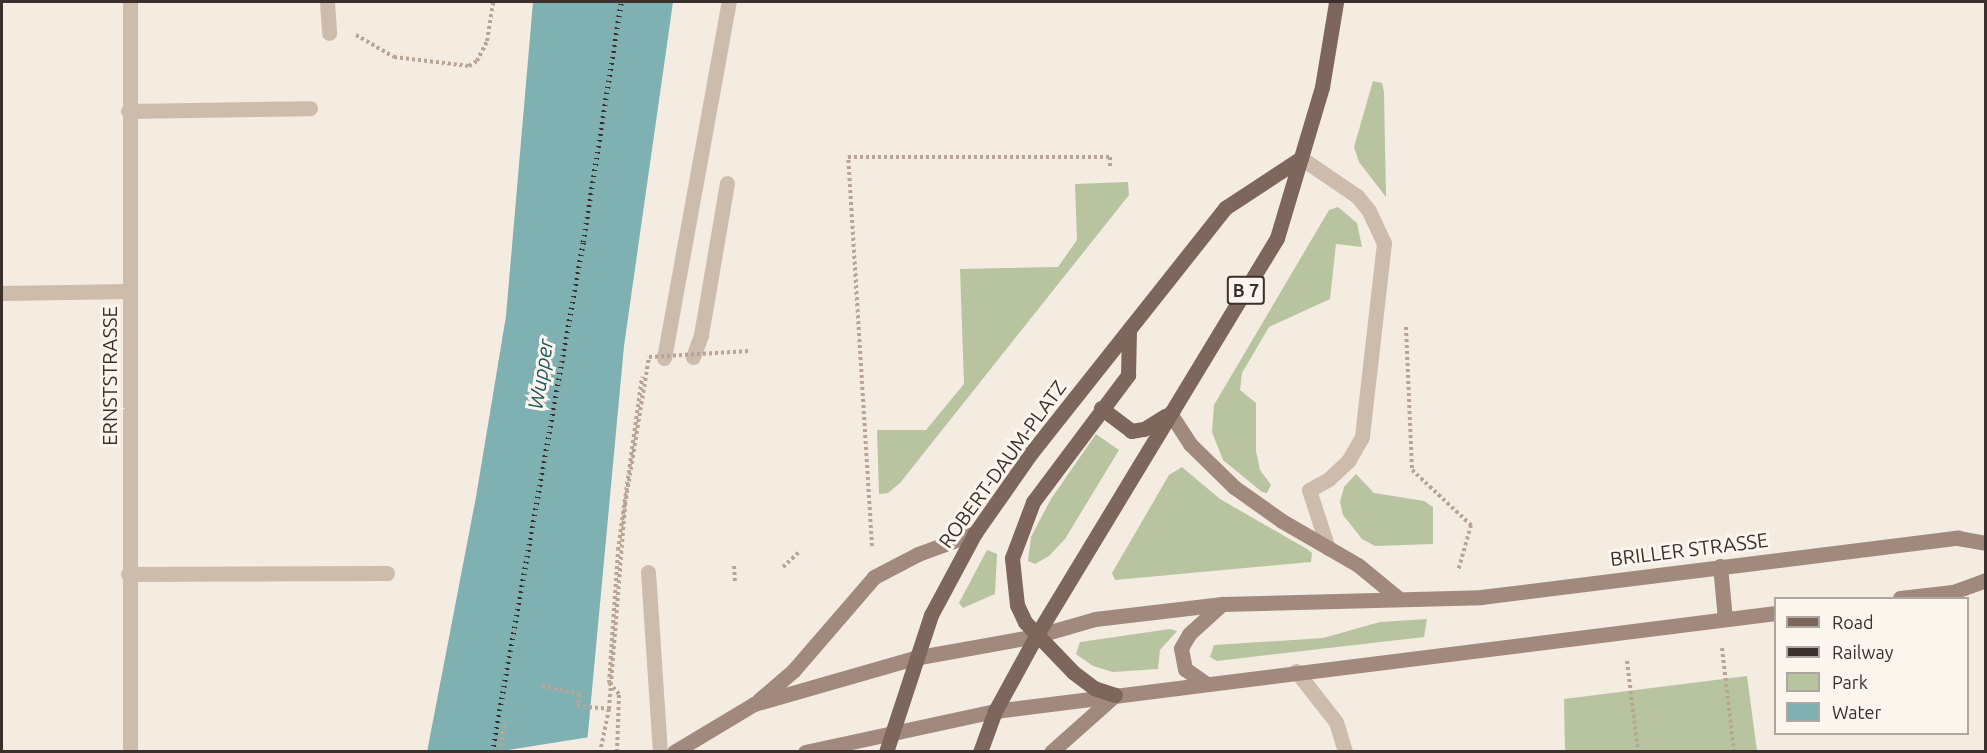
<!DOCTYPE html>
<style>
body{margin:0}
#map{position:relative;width:1987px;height:753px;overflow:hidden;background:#f4ebe1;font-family:Ubuntu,sans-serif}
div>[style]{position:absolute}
.green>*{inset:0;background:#b8c4a0}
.water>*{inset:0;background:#7fb0b2}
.pier>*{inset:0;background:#f4ebe1}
.path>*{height:4px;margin-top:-2px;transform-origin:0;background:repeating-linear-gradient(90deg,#b9a596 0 3px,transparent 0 6px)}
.service>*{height:15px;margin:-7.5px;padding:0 7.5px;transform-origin:7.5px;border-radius:7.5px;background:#cdbbac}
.minor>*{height:15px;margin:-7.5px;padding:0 7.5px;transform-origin:7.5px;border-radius:7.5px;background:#cdbbac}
.secondary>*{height:15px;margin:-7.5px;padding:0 7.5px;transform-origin:7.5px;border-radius:7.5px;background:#a18a7d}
.primary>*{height:15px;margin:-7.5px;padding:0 7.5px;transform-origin:7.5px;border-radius:7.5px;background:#7d675c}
.rail>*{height:4.5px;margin-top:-2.25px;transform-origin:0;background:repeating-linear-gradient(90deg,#3b302b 0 1.5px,transparent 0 6px)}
.path-bridge>*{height:4px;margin-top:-2px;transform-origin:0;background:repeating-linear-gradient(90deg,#b9a596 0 3px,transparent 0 6px)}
span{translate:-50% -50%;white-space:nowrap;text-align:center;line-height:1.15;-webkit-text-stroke:6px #fbf5ee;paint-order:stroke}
.shield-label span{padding:2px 4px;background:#fbf5ee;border:2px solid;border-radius:4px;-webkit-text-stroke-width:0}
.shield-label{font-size:18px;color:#3b302b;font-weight:700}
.street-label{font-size:20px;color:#3b302b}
.water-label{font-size:21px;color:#1f5a5e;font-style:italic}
.frame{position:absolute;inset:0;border:3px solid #3b302b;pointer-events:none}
.legend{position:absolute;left:1774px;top:597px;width:195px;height:138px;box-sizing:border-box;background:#fbf5ee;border:2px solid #aea6a0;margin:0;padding:8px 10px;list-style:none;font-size:18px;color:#3b302b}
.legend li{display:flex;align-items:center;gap:12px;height:30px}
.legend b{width:30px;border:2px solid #aea6a0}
</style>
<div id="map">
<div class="green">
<i style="clip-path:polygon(1373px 81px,1382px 83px,1384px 92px,1386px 197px,1359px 162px,1354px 147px)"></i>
<i style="clip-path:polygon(1128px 182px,1129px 195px,900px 483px,888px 493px,879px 494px,877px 430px,926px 430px,964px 384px,960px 269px,1058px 267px,1077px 240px,1075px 184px)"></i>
<i style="clip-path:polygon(1338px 207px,1357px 223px,1362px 247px,1336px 244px,1330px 299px,1269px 327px,1242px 373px,1240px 390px,1256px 403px,1256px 451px,1260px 470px,1271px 485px,1267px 493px,1262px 492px,1223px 460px,1212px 432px,1214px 405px,1329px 210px)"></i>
<i style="clip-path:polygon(1096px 434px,1119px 450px,1065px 539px,1049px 556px,1035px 564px,1028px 561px,1031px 537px,1051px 499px)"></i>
<i style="clip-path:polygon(1182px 467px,1220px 499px,1307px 549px,1312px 553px,1311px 562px,1115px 580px,1112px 573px,1169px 475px)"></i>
<i style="clip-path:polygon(1356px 474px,1374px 493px,1424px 501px,1433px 507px,1433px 544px,1375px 546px,1362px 539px,1343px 515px,1340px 502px,1344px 487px)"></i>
<i style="clip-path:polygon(987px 550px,997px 554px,995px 594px,963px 608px,959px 603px)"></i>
<i style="clip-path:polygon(1427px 619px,1424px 637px,1217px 661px,1210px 657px,1214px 645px,1323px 638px,1380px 622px)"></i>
<i style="clip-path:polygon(1170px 629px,1177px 631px,1160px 650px,1158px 669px,1113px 672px,1093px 666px,1076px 654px,1080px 642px)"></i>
<i style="clip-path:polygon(1747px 676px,1757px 751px,1565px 751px,1564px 699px)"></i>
</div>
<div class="water">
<i style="clip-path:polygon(533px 2px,673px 2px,624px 346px,588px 733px,586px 751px,427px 752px,476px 497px,506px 316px)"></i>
</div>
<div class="pier">
<i style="clip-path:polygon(590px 737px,588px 751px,502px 751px)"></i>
</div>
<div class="path">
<i style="left:356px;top:35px;width:44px;rotate:30.1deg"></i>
<i style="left:394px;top:57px;width:76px;rotate:6.8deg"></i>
<i style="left:469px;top:66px;width:9px;rotate:-32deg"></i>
<i style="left:477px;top:61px;width:22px;rotate:-63deg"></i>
<i style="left:487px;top:41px;width:39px;rotate:-81deg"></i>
<i style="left:1406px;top:327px;width:143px;rotate:87.6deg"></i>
<i style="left:1412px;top:470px;width:81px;rotate:43deg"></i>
<i style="left:1471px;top:525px;width:48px;rotate:105.8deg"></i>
<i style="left:872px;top:546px;width:390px;rotate:-93.5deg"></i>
<i style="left:848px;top:157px;width:262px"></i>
<i style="left:1110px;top:157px;width:12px;rotate:90deg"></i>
<i style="left:734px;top:566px;width:18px;rotate:87deg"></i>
<i style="left:783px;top:567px;width:23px;rotate:-43deg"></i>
<i style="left:1722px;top:648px;width:105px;rotate:83.4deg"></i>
<i style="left:1627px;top:661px;width:92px;rotate:83.1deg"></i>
<i style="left:542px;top:686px;width:39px;rotate:12deg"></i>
<i style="left:580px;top:694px;width:12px;rotate:104deg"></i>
<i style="left:577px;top:706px;width:32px;rotate:5deg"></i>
<i style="left:609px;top:709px;width:44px;rotate:101.8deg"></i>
<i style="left:500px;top:752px;width:31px;rotate:-81deg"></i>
<i style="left:617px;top:752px;width:58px;rotate:-88deg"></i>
<i style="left:619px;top:694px;width:15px;rotate:-132deg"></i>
<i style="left:609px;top:683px;width:133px;rotate:-86.1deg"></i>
<i style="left:618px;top:550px;width:175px;rotate:-82.1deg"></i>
</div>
<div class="service">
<i style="left:327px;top:2px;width:31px;rotate:86deg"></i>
<i style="left:128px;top:111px;width:182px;rotate:-0.9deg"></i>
<i style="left:1301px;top:158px;width:68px;rotate:34.2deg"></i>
<i style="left:1357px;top:196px;width:19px;rotate:51deg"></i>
<i style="left:1369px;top:211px;width:35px;rotate:65deg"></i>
<i style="left:1384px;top:243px;width:195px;rotate:96.5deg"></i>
<i style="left:1362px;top:437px;width:28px;rotate:120deg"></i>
<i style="left:1348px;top:461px;width:26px;rotate:137deg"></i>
<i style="left:1329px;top:479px;width:23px;rotate:151deg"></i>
<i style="left:1309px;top:490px;width:61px;rotate:71.9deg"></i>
<i style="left:693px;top:357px;width:23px;rotate:-70deg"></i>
<i style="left:701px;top:335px;width:154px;rotate:-80.3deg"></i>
<i style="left:664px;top:358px;width:362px;rotate:-79.7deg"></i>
<i style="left:648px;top:572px;width:180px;rotate:86.2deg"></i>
<i style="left:128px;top:574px;width:259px;rotate:-0.2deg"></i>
</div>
<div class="minor">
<i style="left:130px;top:2px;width:750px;rotate:90deg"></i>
<i style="left:2px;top:293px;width:128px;rotate:-0.9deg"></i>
<i style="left:1296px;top:671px;width:65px;rotate:51.9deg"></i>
<i style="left:1336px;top:722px;width:31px;rotate:73deg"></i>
</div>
<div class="secondary">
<i style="left:1170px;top:413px;width:37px;rotate:57deg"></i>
<i style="left:1190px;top:444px;width:62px;rotate:44.3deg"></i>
<i style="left:1234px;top:487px;width:59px;rotate:35.3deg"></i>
<i style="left:1282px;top:521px;width:88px;rotate:30.1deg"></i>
<i style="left:1358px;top:565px;width:50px;rotate:39.4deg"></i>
<i style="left:1720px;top:566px;width:53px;rotate:84.6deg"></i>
<i style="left:1900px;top:598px;width:53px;rotate:-6.5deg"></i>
<i style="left:1953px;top:592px;width:35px;rotate:-20deg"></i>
<i style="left:1205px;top:683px;width:24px;rotate:-145deg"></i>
<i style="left:1185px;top:669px;width:21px;rotate:-101deg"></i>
<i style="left:1181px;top:648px;width:16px;rotate:-60deg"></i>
<i style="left:1189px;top:634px;width:45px;rotate:-42.3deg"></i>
<i style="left:759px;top:700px;width:45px;rotate:-40.5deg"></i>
<i style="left:793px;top:671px;width:124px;rotate:-49.2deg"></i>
<i style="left:874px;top:577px;width:50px;rotate:-27.6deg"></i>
<i style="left:918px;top:554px;width:61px;rotate:-20.2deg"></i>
<i style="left:674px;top:752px;width:93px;rotate:-31deg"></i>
<i style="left:754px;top:704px;width:166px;rotate:-16deg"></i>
<i style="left:914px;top:658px;width:124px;rotate:-10.2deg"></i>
<i style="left:1036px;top:636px;width:61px;rotate:-16.1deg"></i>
<i style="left:1095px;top:619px;width:128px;rotate:-6.7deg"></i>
<i style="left:1222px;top:604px;width:259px;rotate:-1.5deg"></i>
<i style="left:1481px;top:597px;width:481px;rotate:-7.1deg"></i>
<i style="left:1958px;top:538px;width:28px;rotate:10deg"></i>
<i style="left:805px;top:752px;width:194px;rotate:-12.2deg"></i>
<i style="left:995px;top:711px;width:787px;rotate:-7.15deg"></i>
<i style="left:1051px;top:752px;width:86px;rotate:-41.7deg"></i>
</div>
<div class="primary">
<i style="left:1101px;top:408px;width:38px;rotate:37deg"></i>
<i style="left:1131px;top:431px;width:13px;rotate:-9deg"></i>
<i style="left:1144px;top:429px;width:25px;rotate:-32deg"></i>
<i style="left:1115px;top:695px;width:22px;rotate:-162deg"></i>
<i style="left:1094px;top:688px;width:26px;rotate:-143deg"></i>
<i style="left:1073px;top:672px;width:69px;rotate:-133.8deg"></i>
<i style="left:1025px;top:622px;width:19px;rotate:-115deg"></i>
<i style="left:1017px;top:605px;width:47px;rotate:-96.1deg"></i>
<i style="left:1012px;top:558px;width:60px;rotate:-69.4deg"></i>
<i style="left:1033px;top:502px;width:159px;rotate:-53.2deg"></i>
<i style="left:1128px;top:375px;width:45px;rotate:-88.7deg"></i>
<i style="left:886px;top:752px;width:144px;rotate:-71.8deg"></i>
<i style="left:931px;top:615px;width:93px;rotate:-61.8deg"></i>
<i style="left:975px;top:533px;width:98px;rotate:-55deg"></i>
<i style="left:1031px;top:453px;width:313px;rotate:-51.6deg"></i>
<i style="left:1225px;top:208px;width:91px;rotate:-33.3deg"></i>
<i style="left:980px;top:752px;width:44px;rotate:-69.9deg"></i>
<i style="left:995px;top:711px;width:85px;rotate:-61.3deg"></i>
<i style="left:1036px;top:636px;width:465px;rotate:-58.8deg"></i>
<i style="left:1277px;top:238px;width:158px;rotate:-73.4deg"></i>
<i style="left:1322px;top:87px;width:86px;rotate:-80.6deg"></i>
</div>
<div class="rail">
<i style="left:492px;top:752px;width:518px;rotate:-79.88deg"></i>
<i style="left:583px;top:242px;width:243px;rotate:-81deg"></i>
</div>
<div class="path-bridge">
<i style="left:609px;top:709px;width:205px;rotate:-85.5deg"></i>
<i style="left:625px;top:505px;width:150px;rotate:-80.8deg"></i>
<i style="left:649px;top:357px;width:100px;rotate:-3.4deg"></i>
</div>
<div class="shield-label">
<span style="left:1246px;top:290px">B 7</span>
</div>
<div class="street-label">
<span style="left:109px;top:376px;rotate:-90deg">ERNSTSTRASSE</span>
<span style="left:1002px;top:464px;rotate:-54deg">ROBERT-DAUM-PLATZ</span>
<span style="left:1689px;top:549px;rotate:-7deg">BRILLER STRASSE</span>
</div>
<div class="water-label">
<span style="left:540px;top:374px;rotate:-81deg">Wupper</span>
</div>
<div class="frame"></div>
<ul class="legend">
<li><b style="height:8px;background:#7d675c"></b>Road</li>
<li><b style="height:8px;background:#3b302b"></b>Railway</li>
<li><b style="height:16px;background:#b8c4a0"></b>Park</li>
<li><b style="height:16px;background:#7fb0b2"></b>Water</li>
</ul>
</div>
